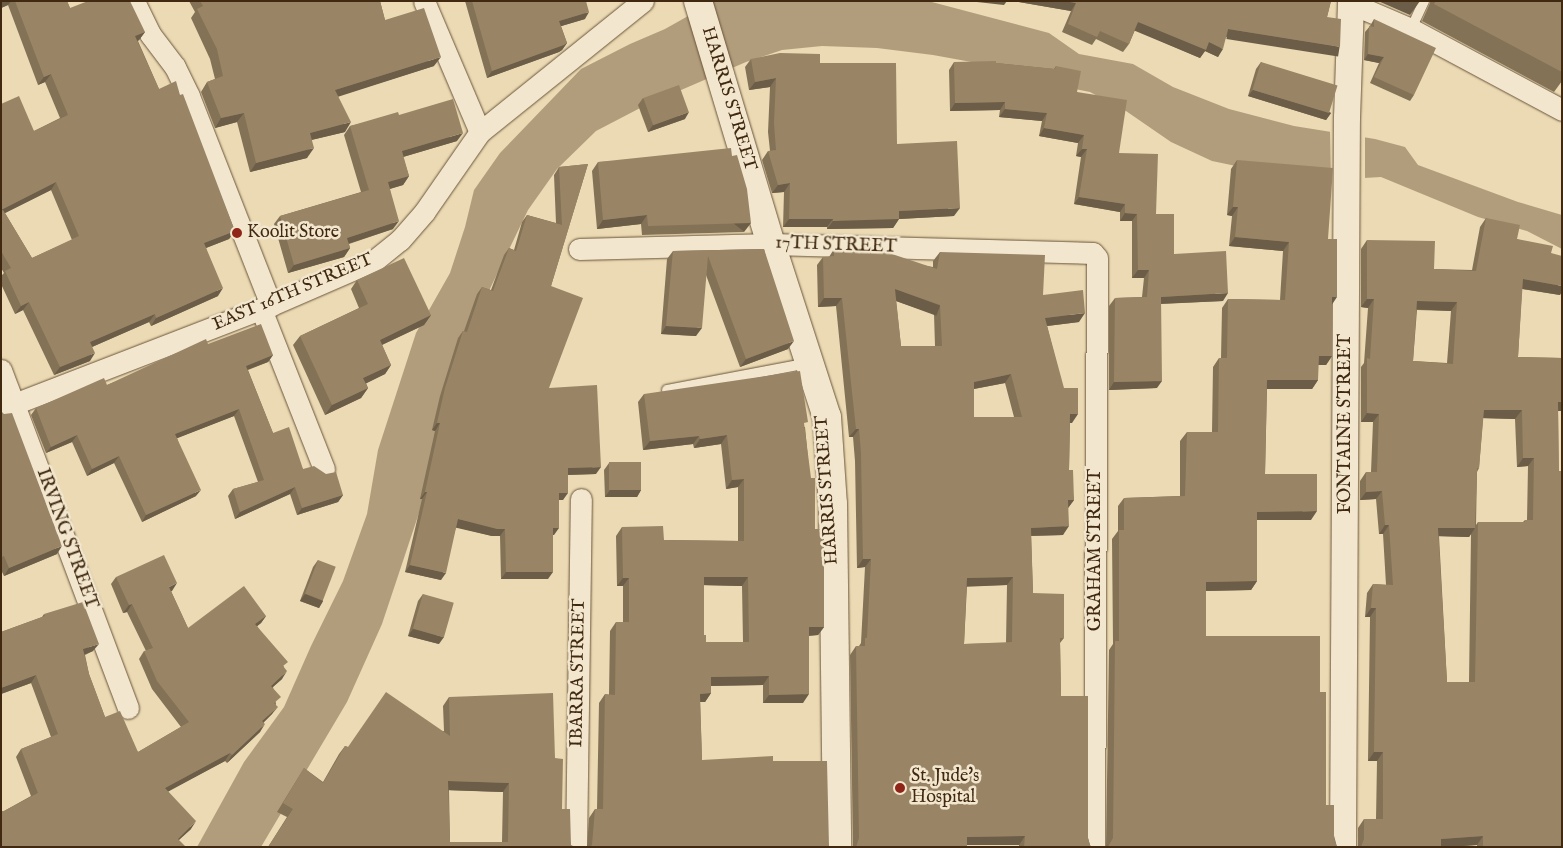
<!DOCTYPE html>
<style>
body{margin:0}
#map{position:relative;width:1563px;height:848px;overflow:hidden;background:#ebdab3;font-family:"IM FELL English",serif}
div>[style]{position:absolute}
.water>*{inset:0;background:#b19d7c}
.pier>*{inset:0;background:#ebdab3}
.roads{filter:drop-shadow(0 0 1px #6b543a) drop-shadow(0 0 1px #6b543a)}
.service>*{height:10px;margin:-5px;padding:0 5px;transform-origin:5px;border-radius:5px;background:#f2e7ce}
.minor>*{height:21px;margin:-10.5px;padding:0 10.5px;transform-origin:10.5px;border-radius:10.5px;background:#f2e7ce}
.tertiary>*{height:26px;margin:-13px;padding:0 13px;transform-origin:13px;border-radius:13px;background:#f2e7ce}
.secondary>*{height:28px;margin:-14px;padding:0 14px;transform-origin:14px;border-radius:14px;background:#f2e7ce}
.wall>*{inset:0;background:#847257}
.shaded-wall>*{inset:0;background:#6b5d47;transform-origin:0 0}
.building>*{inset:0;background:#998565;transform-origin:0 0}
.dots>*{width:14px;height:14px;translate:-50% -50%;box-sizing:border-box;border:2px solid #f2e7ce;border-radius:50%}
span{translate:-50% -50%;white-space:nowrap;text-align:center;line-height:1.15;-webkit-text-stroke:5px #f2e7ce;paint-order:stroke}
.street-label{font-size:18px;color:#402811}
.poi-label{font-size:18px;color:#402811}
.left{translate:0 -50%;text-align:left}
.frame{position:absolute;inset:0;border:2px solid #402811;pointer-events:none}
</style>
<div id="map">
<div class="water">
<i style="clip-path:polygon(928px 1px,1049px 33px,1079px 54px,1133px 64px,1173px 87px,1229px 109px,1294px 126px,1375px 139px,1405px 147px,1418px 165px,1518px 202px,1562px 215px,1562px 249px,1527px 231px,1478px 217px,1381px 177px,1296px 182px,1260px 171px,1212px 161px,1171px 142px,1126px 111px,1090px 92px,1040px 82px,988px 65px,933px 55px,877px 48px,822px 46px,782px 50px,746px 62px,644px 106px,596px 131px,557px 169px,528px 210px,456px 359px,432px 474px,382px 624px,347px 702px,261px 847px,197px 847px,244px 762px,284px 707px,311px 646px,343px 581px,367px 514px,378px 450px,416px 333px,450px 273px,465px 227px,474px 190px,500px 153px,581px 69px,630px 44px,665px 29px,713px 2px)"></i>
</div>
<div class="pier">
<i style="clip-path:polygon(1330px 129px,1365px 135px,1365px 181px,1331px 183px)"></i>
</div>
<div class="roads">
<div class="service">
<i style="left:1411px;top:29px;width:31px;rotate:-65deg"></i>
<i style="left:667px;top:390px;width:144px;rotate:-10.8deg"></i>
</div>
<div class="minor">
<i style="left:134px;top:1px;width:37px;rotate:64deg"></i>
<i style="left:150px;top:34px;width:41px;rotate:52.9deg"></i>
<i style="left:175px;top:67px;width:32px;rotate:64deg"></i>
<i style="left:189px;top:96px;width:225px;rotate:68.6deg"></i>
<i style="left:424px;top:1px;width:142px;rotate:66.9deg"></i>
<i style="left:1350px;top:3px;width:66px;rotate:23.1deg"></i>
<i style="left:1411px;top:29px;width:171px;rotate:28.2deg"></i>
<i style="left:579px;top:249px;width:192px;rotate:-1.5deg"></i>
<i style="left:771px;top:244px;width:322px;rotate:1.6deg"></i>
<i style="left:1093px;top:253px;width:6px;rotate:51deg"></i>
<i style="left:1097px;top:258px;width:589px;rotate:90.29deg"></i>
<i style="left:261px;top:309px;width:172px;rotate:68.5deg"></i>
<i style="left:1px;top:370px;width:361px;rotate:69.4deg"></i>
<i style="left:1px;top:409px;width:289px;rotate:-21.1deg"></i>
<i style="left:271px;top:305px;width:113px;rotate:-23.4deg"></i>
<i style="left:375px;top:260px;width:32px;rotate:-39deg"></i>
<i style="left:400px;top:240px;width:38px;rotate:-49deg"></i>
<i style="left:425px;top:211px;width:96px;rotate:-55.2deg"></i>
<i style="left:480px;top:132px;width:209px;rotate:-38.8deg"></i>
<i style="left:576px;top:847px;width:348px;rotate:-89.2deg"></i>
</div>
<div class="tertiary">
<i style="left:1343px;top:847px;width:729px;rotate:-89.69deg"></i>
<i style="left:1347px;top:118px;width:117px;rotate:-88deg"></i>
</div>
<div class="secondary">
<i style="left:698px;top:1px;width:254px;rotate:73.3deg"></i>
<i style="left:771px;top:244px;width:182px;rotate:72.1deg"></i>
<i style="left:827px;top:417px;width:87px;rotate:86.1deg"></i>
<i style="left:833px;top:504px;width:343px;rotate:89.3deg"></i>
</div>
</div>
<div class="wall">
<i style="clip-path:polygon(evenodd,1px 1px,67px 1px,70px 8px,145px 32px,139px 40px,138px 41px,159px 89px,180px 95px,235px 231px,229px 239px,206px 248px,218px 296px,151px 326px,149px 322px,92px 347px,90px 361px,54px 375px,23px 310px,15px 314px,1px 284px,1px 276px,4px 273px,1px 268px,1px 104px,34px 131px,60px 118px,45px 82px,38px 85px,8px 5px,1px 8px,1px 1px,51px 190px,72px 240px,32px 258px,5px 213px,51px 190px)"></i>
<i style="clip-path:polygon(189px 1px,380px 1px,385px 20px,434px 66px,338px 96px,345px 132px,311px 140px,307px 158px,250px 172px,237px 122px,215px 128px,201px 92px,207px 82px,215px 79px,210px 59px,191px 18px,195px 12px)"></i>
<i style="clip-path:polygon(465px 1px,586px 1px,585px 19px,561px 26px,567px 43px,562px 50px,559px 52px,487px 78px)"></i>
<i style="clip-path:polygon(1013px 1px,1331px 1px,1327px 17px,1334px 55px,1226px 37px,1218px 57px,1205px 51px,1200px 58px,1135px 30px,1129px 44px,1123px 52px,1096px 39px,1092px 45px,1062px 32px,1071px 11px)"></i>
<i style="clip-path:polygon(1430px 1px,1562px 1px,1562px 81px,1554px 92px,1422px 21px,1430px 3px)"></i>
<i style="clip-path:polygon(1374px 19px,1414px 95px,1410px 101px,1370px 83px,1379px 63px,1364px 60px,1365px 32px,1370px 26px)"></i>
<i style="clip-path:polygon(751px 59px,820px 63px,897px 144px,954px 216px,899px 219px,893px 228px,827px 229px,827px 227px,783px 227px,784px 192px,772px 193px,762px 160px,768px 151px,770px 151px,768px 132px,770px 87px,749px 90px,745px 67px)"></i>
<i style="clip-path:polygon(954px 62px,996px 63px,1054px 69px,1056px 66px,1077px 92px,1119px 153px,1156px 214px,1174px 254px,1223px 301px,1161px 304px,1157px 388px,1109px 390px,1109px 306px,1115px 298px,1142px 297px,1144px 278px,1132px 278px,1132px 221px,1120px 221px,1120px 212px,1074px 204px,1081px 157px,1076px 156px,1078px 143px,1039px 136px,1042px 121px,999px 117px,1000px 110px,950px 111px,949px 70px)"></i>
<i style="clip-path:polygon(1261px 62px,1331px 113px,1326px 120px,1248px 96px,1256px 69px)"></i>
<i style="clip-path:polygon(643px 98px,685px 119px,648px 132px,638px 105px)"></i>
<i style="clip-path:polygon(399px 115px,457px 141px,403px 157px,409px 176px,403px 185px,390px 189px,393px 229px,349px 244px,350px 248px,344px 257px,288px 273px,274px 224px,280px 216px,361px 192px,344px 135px,350px 126px)"></i>
<i style="clip-path:polygon(732px 156px,744px 232px,642px 235px,641px 224px,597px 229px,592px 171px,598px 162px)"></i>
<i style="clip-path:polygon(1237px 160px,1328px 239px,1332px 304px,1332px 356px,1326px 365px,1318px 365px,1318px 380px,1312px 389px,1267px 389px,1265px 474px,1311px 520px,1257px 520px,1257px 581px,1251px 590px,1206px 591px,1206px 636px,1320px 692px,1326px 805px,1337px 847px,1106px 847px,1109px 650px,1113px 644px,1112px 539px,1118px 531px,1118px 506px,1124px 498px,1180px 496px,1180px 441px,1187px 432px,1212px 432px,1213px 367px,1219px 358px,1221px 358px,1222px 308px,1228px 299px,1280px 300px,1283px 251px,1229px 246px,1232px 216px,1227px 215px,1231px 169px)"></i>
<i style="clip-path:polygon(588px 164px,551px 286px,549px 388px,596px 474px,568px 475px,563px 500px,559px 500px,554px 535px,553px 535px,548px 579px,501px 579px,500px 536px,492px 536px,456px 527px,441px 580px,405px 572px,422px 499px,420px 499px,435px 431px,432px 430px,440px 396px,458px 338px,463px 331px,464px 331px,477px 294px,482px 287px,491px 290px,504px 255px,509px 248px,514px 250px,522px 222px,527px 215px,556px 223px,554px 175px,559px 167px)"></i>
<i style="clip-path:polygon(evenodd,1486px 218px,1517px 239px,1551px 253px,1560px 295px,1522px 289px,1518px 357px,1562px 358px,1562px 411px,1558px 411px,1562px 847px,1477px 847px,1477px 845px,1449px 847px,1358px 847px,1358px 828px,1364px 819px,1376px 819px,1377px 761px,1368px 761px,1370px 617px,1365px 617px,1367px 593px,1373px 584px,1386px 585px,1383px 534px,1379px 534px,1376px 499px,1360px 500px,1360px 481px,1366px 472px,1371px 472px,1373px 422px,1361px 422px,1361px 367px,1364px 363px,1368px 308px,1361px 307px,1361px 249px,1367px 240px,1434px 269px,1472px 270px,1480px 227px,1486px 218px,1417px 310px,1451px 311px,1447px 363px,1413px 361px,1417px 310px,1486px 218px,1483px 418px,1515px 419px,1517px 467px,1528px 466px,1527px 520px,1525px 520px,1523px 522px,1478px 522px,1476px 525px,1477px 472px,1479px 468px,1483px 418px,1486px 218px,1471px 534px,1469px 682px,1447px 682px,1439px 536px,1469px 537px,1471px 534px)"></i>
<i style="clip-path:polygon(764px 249px,788px 349px,740px 367px,706px 275px,696px 336px,661px 334px,667px 259px,673px 251px)"></i>
<i style="clip-path:polygon(evenodd,834px 249px,933px 267px,933px 261px,940px 252px,1043px 295px,1079px 322px,1047px 326px,1072px 423px,1070px 423px,1069px 470px,1074px 500px,1068px 508px,1063px 535px,1031px 536px,1033px 593px,1064px 638px,1060px 643px,1061px 696px,1088px 838px,1090px 845px,1091px 847px,1019px 847px,1019px 845px,967px 845px,967px 847px,853px 847px,850px 655px,856px 646px,859px 646px,861px 643px,865px 567px,857px 568px,855px 461px,853px 437px,849px 437px,836px 306px,818px 307px,817px 265px,823px 257px,829px 257px,834px 249px,896px 301px,934px 314px,935px 346px,901px 346px,896px 301px,834px 249px,1005px 383px,1014px 417px,974px 417px,974px 389px,1005px 383px,834px 249px,1007px 585px,1006px 643px,964px 644px,967px 586px,1007px 585px)"></i>
<i style="clip-path:polygon(357px 280px,431px 315px,424px 325px,382px 345px,391px 365px,385px 374px,366px 383px,368px 388px,361px 398px,325px 415px,293px 345px,300px 336px,359px 308px,351px 289px)"></i>
<i style="clip-path:polygon(208px 344px,273px 355px,268px 362px,248px 370px,273px 433px,303px 469px,343px 495px,338px 502px,297px 515px,290px 494px,235px 519px,228px 496px,233px 489px,258px 482px,234px 416px,177px 438px,196px 496px,142px 522px,114px 463px,87px 476px,72px 442px,46px 453px,31px 415px,36px 408px,107px 385px)"></i>
<i style="clip-path:polygon(evenodd,644px 394px,805px 427px,824px 627px,818px 635px,809px 636px,803px 703px,763px 703px,763px 685px,711px 686px,711px 693px,705px 702px,700px 702px,702px 760px,773px 761px,830px 847px,587px 847px,589px 818px,595px 809px,597px 809px,599px 703px,605px 694px,609px 695px,610px 631px,616px 622px,623px 622px,623px 586px,617px 586px,616px 536px,622px 527px,664px 540px,738px 541px,738px 487px,726px 489px,721px 444px,694px 448px,693px 444px,643px 450px,638px 402px,644px 394px,704px 585px,742px 586px,743px 642px,706px 642px,704px 635px,704px 585px)"></i>
<i style="clip-path:polygon(1px 411px,57px 554px,4px 576px,1px 570px)"></i>
<i style="clip-path:polygon(609px 463px,641px 490px,637px 497px,605px 497px,604px 470px)"></i>
<i style="clip-path:polygon(318px 560px,323px 601px,319px 608px,300px 601px,313px 567px)"></i>
<i style="clip-path:polygon(116px 577px,172px 591px,171px 591px,188px 628px,266px 616px,261px 623px,257px 626px,284px 667px,282px 679px,273px 687px,276px 704px,272px 714px,264px 722px,260px 732px,227px 763px,225px 761px,168px 791px,191px 829px,179px 840px,4px 811px,31px 796px,16px 757px,21px 749px,51px 737px,31px 683px,1px 694px,1px 632px,42px 617px,44px 614px,93px 651px,85px 655px,89px 674px,105px 717px,138px 752px,181px 727px,152px 689px,139px 659px,144px 651px,146px 651px,127px 612px,123px 613px,111px 584px)"></i>
<i style="clip-path:polygon(423px 594px,439px 644px,408px 636px,418px 601px)"></i>
<i style="clip-path:polygon(evenodd,449px 697px,555px 758px,562px 809px,571px 845px,268px 847px,287px 817px,277px 812px,304px 768px,323px 782px,339px 754px,345px 746px,348px 747px,444px 731px,443px 706px,449px 697px,449px 790px,503px 792px,502px 842px,450px 842px,449px 790px)"></i>
</div>
<div class="shaded-wall">
<i style="clip-path:polygon(1px 1px,11px 1px,8px 5px,1px 8px)"></i>
<i style="clip-path:polygon(968px 1px,1007px 1px,1004px 5px)"></i>
<i style="clip-path:polygon(1013px 1px,1064px 1px,1076px 3px,1071px 11px)"></i>
<i style="clip-path:polygon(1378px 1px,1420px 1px,1410px 15px)"></i>
<i style="clip-path:polygon(589px 12px,585px 19px,555px 28px,559px 21px)"></i>
<i style="clip-path:polygon(1138px 22px,1209px 42px,1223px 49px,1218px 57px,1205px 51px,1200px 58px,1133px 30px)"></i>
<i style="left:1228px;top:29px;width:113px;height:10px;rotate:9deg"></i>
<i style="clip-path:polygon(145px 32px,139px 40px,130px 44px,135px 36px)"></i>
<i style="clip-path:polygon(567px 43px,562px 50px,559px 52px,487px 78px,492px 71px)"></i>
<i style="clip-path:polygon(1368px 54px,1384px 57px,1379px 63px,1364px 60px)"></i>
<i style="clip-path:polygon(441px 57px,434px 66px,328px 100px,335px 90px)"></i>
<i style="clip-path:polygon(51px 74px,45px 82px,38px 85px,44px 77px)"></i>
<i style="clip-path:polygon(776px 78px,770px 87px,749px 90px,755px 82px)"></i>
<i style="clip-path:polygon(1253px 90px,1331px 113px,1326px 120px,1248px 96px)"></i>
<i style="clip-path:polygon(1005px 102px,1000px 110px,950px 111px,955px 103px)"></i>
<i style="clip-path:polygon(1005px 109px,1047px 113px,1042px 121px,999px 117px)"></i>
<i style="clip-path:polygon(689px 112px,685px 119px,648px 132px,653px 125px)"></i>
<i style="clip-path:polygon(244px 113px,237px 122px,215px 128px,221px 118px)"></i>
<i style="clip-path:polygon(351px 122px,345px 132px,303px 142px,310px 133px)"></i>
<i style="clip-path:polygon(1044px 128px,1084px 135px,1078px 143px,1039px 136px)"></i>
<i style="clip-path:polygon(463px 133px,457px 141px,396px 159px,402px 151px)"></i>
<i style="clip-path:polygon(314px 148px,307px 158px,250px 172px,256px 163px)"></i>
<i style="clip-path:polygon(1082px 149px,1087px 149px,1081px 157px,1076px 156px)"></i>
<i style="clip-path:polygon(409px 176px,403px 185px,382px 191px,388px 182px)"></i>
<i style="clip-path:polygon(56px 182px,51px 190px,1px 215px,1px 210px)"></i>
<i style="clip-path:polygon(790px 183px,784px 192px,772px 193px,778px 185px)"></i>
<i style="clip-path:polygon(1079px 197px,1125px 204px,1120px 212px,1074px 204px)"></i>
<i style="clip-path:polygon(1233px 207px,1238px 207px,1232px 216px,1227px 215px)"></i>
<i style="clip-path:polygon(960px 208px,954px 216px,899px 219px,893px 228px,827px 229px,833px 221px,899px 211px)"></i>
<i style="clip-path:polygon(1125px 213px,1137px 214px,1132px 221px,1120px 221px)"></i>
<i style="clip-path:polygon(647px 215px,641px 224px,597px 229px,603px 220px)"></i>
<i style="clip-path:polygon(789px 219px,833px 219px,827px 227px,783px 227px)"></i>
<i style="clip-path:polygon(399px 221px,393px 229px,341px 246px,347px 238px)"></i>
<i style="left:751px;top:223px;width:11px;height:103px;rotate:128deg"></i>
<i style="clip-path:polygon(235px 231px,229px 239px,198px 251px,204px 243px)"></i>
<i style="clip-path:polygon(1235px 237px,1289px 242px,1283px 251px,1229px 246px)"></i>
<i style="clip-path:polygon(350px 248px,344px 257px,288px 273px,294px 265px)"></i>
<i style="clip-path:polygon(1138px 270px,1149px 270px,1144px 278px,1132px 278px)"></i>
<i style="clip-path:polygon(1523px 279px,1562px 286px,1562px 292px,1560px 295px,1517px 288px)"></i>
<i style="clip-path:polygon(223px 288px,218px 296px,151px 326px,156px 318px)"></i>
<i style="left:895px;top:289px;width:48px;height:11px;rotate:20deg"></i>
<i style="clip-path:polygon(1228px 293px,1223px 301px,1155px 304px,1161px 297px)"></i>
<i style="clip-path:polygon(1332px 297px,1337px 297px,1331px 306px)"></i>
<i style="clip-path:polygon(824px 298px,842px 298px,836px 306px,818px 307px)"></i>
<i style="clip-path:polygon(1367px 299px,1374px 299px,1368px 308px,1361px 307px)"></i>
<i style="clip-path:polygon(1417px 301px,1457px 302px,1451px 311px,1411px 309px)"></i>
<i style="clip-path:polygon(29px 302px,23px 310px,15px 314px,21px 306px)"></i>
<i style="clip-path:polygon(1085px 313px,1079px 322px,1039px 327px,1045px 318px)"></i>
<i style="clip-path:polygon(155px 314px,149px 322px,85px 350px,90px 342px)"></i>
<i style="clip-path:polygon(431px 315px,424px 325px,373px 349px,380px 340px)"></i>
<i style="clip-path:polygon(666px 326px,702px 328px,696px 336px,661px 334px)"></i>
<i style="clip-path:polygon(794px 341px,788px 349px,740px 367px,746px 359px)"></i>
<i style="clip-path:polygon(95px 353px,90px 361px,54px 375px,60px 367px)"></i>
<i style="clip-path:polygon(273px 355px,268px 362px,241px 372px,246px 366px)"></i>
<i style="clip-path:polygon(1319px 356px,1332px 356px,1326px 365px,1313px 365px)"></i>
<i style="clip-path:polygon(391px 365px,385px 374px,357px 388px,363px 378px)"></i>
<i style="clip-path:polygon(1011px 374px,1005px 383px,968px 390px,974px 382px)"></i>
<i style="clip-path:polygon(1267px 380px,1318px 380px,1312px 389px,1261px 389px)"></i>
<i style="clip-path:polygon(1162px 381px,1157px 388px,1109px 390px,1114px 382px)"></i>
<i style="clip-path:polygon(368px 388px,361px 398px,325px 415px,332px 405px)"></i>
<i style="clip-path:polygon(1558px 402px,1562px 402px,1562px 411px,1552px 411px)"></i>
<i style="clip-path:polygon(239px 409px,234px 416px,170px 441px,175px 434px)"></i>
<i style="clip-path:polygon(1484px 410px,1522px 410px,1515px 419px,1478px 418px)"></i>
<i style="clip-path:polygon(1367px 413px,1379px 414px,1373px 422px,1361px 422px)"></i>
<i style="clip-path:polygon(1070px 414px,1078px 414px,1072px 423px,1064px 423px)"></i>
<i style="clip-path:polygon(437px 423px,440px 423px,435px 431px,432px 430px)"></i>
<i style="clip-path:polygon(856px 429px,859px 429px,853px 437px,849px 437px)"></i>
<i style="clip-path:polygon(77px 435px,72px 442px,46px 453px,51px 447px)"></i>
<i style="clip-path:polygon(727px 435px,721px 444px,694px 448px,700px 439px)"></i>
<i style="clip-path:polygon(699px 436px,693px 444px,643px 450px,650px 441px)"></i>
<i style="clip-path:polygon(119px 456px,114px 463px,87px 476px,92px 469px)"></i>
<i style="clip-path:polygon(1523px 458px,1534px 458px,1528px 466px,1517px 467px)"></i>
<i style="clip-path:polygon(601px 467px,596px 474px,563px 475px,568px 468px)"></i>
<i style="clip-path:polygon(744px 479px,738px 487px,726px 489px,732px 480px)"></i>
<i style="clip-path:polygon(295px 487px,290px 494px,235px 519px,240px 512px)"></i>
<i style="clip-path:polygon(201px 490px,196px 496px,142px 522px,146px 515px)"></i>
<i style="clip-path:polygon(610px 490px,641px 490px,637px 497px,605px 497px)"></i>
<i style="clip-path:polygon(1382px 491px,1376px 499px,1360px 500px,1366px 492px)"></i>
<i style="clip-path:polygon(425px 492px,427px 492px,422px 499px,420px 499px)"></i>
<i style="clip-path:polygon(559px 493px,568px 493px,563px 500px,554px 500px)"></i>
<i style="clip-path:polygon(343px 495px,338px 502px,297px 515px,302px 508px)"></i>
<i style="clip-path:polygon(1068px 500px,1074px 500px,1068px 508px)"></i>
<i style="clip-path:polygon(1317px 511px,1311px 520px,1251px 520px,1257px 512px)"></i>
<i style="clip-path:polygon(458px 519px,505px 529px,500px 536px,492px 536px,453px 527px)"></i>
<i style="clip-path:polygon(1385px 525px,1389px 525px,1383px 534px,1379px 534px)"></i>
<i style="clip-path:polygon(1069px 526px,1063px 535px,1025px 536px,1031px 528px)"></i>
<i style="clip-path:polygon(553px 528px,559px 528px,554px 535px,548px 535px)"></i>
<i style="clip-path:polygon(1438px 528px,1475px 528px,1469px 537px,1432px 536px)"></i>
<i style="clip-path:polygon(62px 546px,57px 554px,4px 576px,9px 568px)"></i>
<i style="clip-path:polygon(863px 559px,871px 559px,865px 567px,857px 568px)"></i>
<i style="clip-path:polygon(410px 565px,446px 573px,441px 580px,405px 572px)"></i>
<i style="clip-path:polygon(506px 572px,553px 572px,548px 579px,501px 579px)"></i>
<i style="clip-path:polygon(704px 577px,748px 577px,742px 586px,698px 585px)"></i>
<i style="clip-path:polygon(1013px 577px,1007px 585px,961px 587px,967px 578px)"></i>
<i style="clip-path:polygon(623px 578px,629px 578px,623px 586px,617px 586px)"></i>
<i style="clip-path:polygon(1257px 581px,1251px 590px,1200px 591px,1206px 582px)"></i>
<i style="clip-path:polygon(177px 583px,172px 591px,163px 595px,169px 587px)"></i>
<i style="clip-path:polygon(305px 594px,323px 601px,319px 608px,300px 601px)"></i>
<i style="clip-path:polygon(132px 604px,127px 612px,123px 613px,129px 605px)"></i>
<i style="clip-path:polygon(1371px 608px,1376px 608px,1370px 617px,1365px 617px)"></i>
<i style="clip-path:polygon(266px 616px,261px 623px,250px 632px,255px 624px)"></i>
<i style="clip-path:polygon(809px 627px,824px 627px,818px 635px,803px 636px)"></i>
<i style="clip-path:polygon(413px 629px,444px 637px,439px 644px,408px 636px)"></i>
<i style="clip-path:polygon(99px 644px,93px 651px,78px 657px,83px 649px)"></i>
<i style="clip-path:polygon(287px 671px,282px 679px,266px 693px,271px 686px)"></i>
<i style="clip-path:polygon(36px 675px,31px 683px,1px 694px,1px 688px)"></i>
<i style="clip-path:polygon(769px 676px,763px 685px,705px 686px,711px 677px)"></i>
<i style="clip-path:polygon(711px 693px,705px 702px,694px 702px,700px 694px)"></i>
<i style="clip-path:polygon(809px 694px,803px 703px,763px 703px,769px 695px)"></i>
<i style="clip-path:polygon(278px 707px,272px 714px,257px 729px,262px 721px)"></i>
<i style="clip-path:polygon(265px 724px,260px 732px,227px 763px,232px 755px)"></i>
<i style="clip-path:polygon(1374px 752px,1383px 752px,1377px 761px,1368px 761px)"></i>
<i style="clip-path:polygon(230px 753px,225px 761px,160px 796px,165px 788px)"></i>
<i style="clip-path:polygon(448px 781px,509px 783px,503px 792px,442px 790px)"></i>
<i style="clip-path:polygon(196px 821px,191px 829px,172px 846px,178px 839px)"></i>
<i style="clip-path:polygon(1025px 836px,1019px 845px,961px 845px,967px 837px)"></i>
<i style="clip-path:polygon(1483px 836px,1477px 845px,1449px 847px,1436px 847px,1441px 839px)"></i>
</div>
<div class="building">
<i style="clip-path:polygon(15px 1px,67px 1px,70px 8px,88px 1px,130px 1px,145px 32px,135px 36px,159px 89px,176px 81px,180px 95px,183px 94px,235px 231px,204px 243px,223px 288px,156px 318px,155px 314px,90px 342px,95px 353px,60px 367px,29px 302px,21px 306px,5px 271px,11px 268px,1px 251px,1px 211px,3px 210px,32px 258px,79px 236px,56px 182px,1px 210px,1px 104px,19px 96px,34px 131px,68px 115px,51px 74px,44px 77px)"></i>
<i style="clip-path:polygon(200px 1px,380px 1px,385px 20px,424px 8px,441px 57px,335px 90px,351px 122px,310px 133px,314px 148px,256px 163px,244px 113px,221px 118px,207px 82px,223px 76px,217px 49px,197px 9px,203px 6px)"></i>
<i style="clip-path:polygon(472px 1px,586px 1px,589px 12px,559px 21px,567px 43px,564px 45px,492px 71px)"></i>
<i style="clip-path:polygon(1064px 1px,1331px 1px,1327px 17px,1341px 19px,1340px 47px,1228px 29px,1223px 49px,1209px 42px,1206px 50px,1138px 22px,1129px 44px,1100px 31px,1097px 37px,1068px 24px,1076px 3px)"></i>
<i style="clip-path:polygon(1436px 1px,1562px 1px,1562px 72px,1434px 4px)"></i>
<i style="clip-path:polygon(1374px 19px,1436px 48px,1414px 95px,1374px 77px,1384px 57px,1368px 54px,1369px 26px,1374px 27px)"></i>
<i style="clip-path:polygon(780px 53px,820px 54px,820px 63px,896px 63px,897px 144px,957px 141px,960px 208px,899px 211px,899px 219px,833px 221px,833px 219px,789px 219px,790px 183px,778px 185px,768px 151px,776px 150px,774px 123px,776px 78px,755px 82px,751px 59px)"></i>
<i style="clip-path:polygon(996px 61px,996px 63px,1055px 69px,1056px 66px,1081px 71px,1077px 92px,1127px 100px,1119px 153px,1158px 154px,1156px 214px,1174px 214px,1174px 254px,1226px 251px,1228px 293px,1161px 297px,1162px 381px,1114px 382px,1115px 298px,1147px 297px,1149px 270px,1138px 270px,1137px 214px,1125px 213px,1125px 204px,1079px 197px,1087px 149px,1082px 149px,1084px 135px,1044px 128px,1047px 113px,1005px 109px,1005px 102px,955px 103px,954px 62px)"></i>
<i style="left:1261px;top:62px;width:80px;height:29px;rotate:17deg"></i>
<i style="left:679px;top:85px;width:29px;height:38px;rotate:70deg"></i>
<i style="clip-path:polygon(453px 99px,463px 133px,402px 151px,409px 176px,388px 182px,399px 221px,347px 238px,350px 248px,294px 265px,280px 216px,369px 190px,350px 126px,398px 112px,399px 115px)"></i>
<i style="clip-path:polygon(731px 148px,732px 156px,737px 155px,747px 189px,751px 223px,648px 226px,647px 215px,603px 220px,598px 162px)"></i>
<i style="clip-path:polygon(1237px 160px,1333px 168px,1328px 239px,1337px 239px,1337px 297px,1332px 297px,1332px 356px,1319px 356px,1318px 380px,1267px 380px,1265px 474px,1317px 474px,1317px 511px,1257px 512px,1257px 581px,1206px 582px,1206px 636px,1320px 636px,1320px 692px,1326px 692px,1326px 805px,1334px 805px,1334px 838px,1337px 847px,1108px 847px,1113px 838px,1115px 641px,1119px 641px,1119px 530px,1124px 530px,1124px 498px,1185px 496px,1187px 432px,1218px 432px,1219px 358px,1227px 358px,1228px 299px,1285px 300px,1289px 242px,1235px 237px,1238px 207px,1233px 207px)"></i>
<i style="clip-path:polygon(588px 164px,551px 286px,583px 298px,549px 388px,597px 385px,601px 467px,568px 468px,568px 493px,559px 493px,559px 528px,553px 528px,553px 572px,506px 572px,505px 529px,497px 529px,458px 519px,446px 573px,410px 565px,427px 492px,425px 492px,440px 423px,437px 423px,445px 388px,463px 331px,467px 332px,482px 287px,493px 291px,509px 248px,516px 251px,527px 215px,562px 225px,559px 167px)"></i>
<i style="clip-path:polygon(evenodd,1486px 218px,1520px 225px,1517px 239px,1553px 246px,1551px 253px,1562px 256px,1562px 286px,1523px 279px,1518px 357px,1562px 358px,1562px 402px,1558px 402px,1559px 471px,1562px 471px,1562px 847px,1483px 847px,1483px 836px,1441px 839px,1441px 847px,1361px 847px,1364px 839px,1364px 819px,1383px 819px,1383px 752px,1374px 752px,1376px 608px,1371px 608px,1373px 584px,1393px 585px,1389px 525px,1385px 525px,1382px 491px,1366px 492px,1366px 472px,1377px 472px,1379px 414px,1367px 413px,1367px 358px,1370px 359px,1374px 299px,1367px 299px,1367px 240px,1435px 241px,1434px 269px,1476px 271px,1486px 218px,1417px 301px,1457px 302px,1453px 364px,1413px 361px,1417px 301px,1486px 218px,1484px 410px,1522px 410px,1523px 458px,1534px 458px,1533px 520px,1525px 520px,1525px 522px,1478px 522px,1475px 682px,1447px 682px,1438px 528px,1475px 528px,1477px 468px,1479px 468px,1484px 410px)"></i>
<i style="clip-path:polygon(764px 249px,794px 341px,746px 359px,708px 256px,702px 328px,666px 326px,673px 251px)"></i>
<i style="clip-path:polygon(evenodd,834px 249px,883px 251px,937px 269px,940px 252px,1045px 255px,1043px 295px,1083px 290px,1085px 313px,1045px 318px,1064px 388px,1078px 388px,1078px 414px,1070px 414px,1069px 470px,1073px 470px,1074px 500px,1068px 500px,1069px 526px,1031px 528px,1033px 593px,1064px 594px,1064px 638px,1060px 638px,1061px 696px,1088px 696px,1088px 838px,1090px 845px,1091px 847px,1024px 847px,1025px 836px,967px 837px,967px 847px,856px 847px,859px 838px,856px 646px,865px 646px,865px 638px,867px 638px,871px 559px,863px 559px,861px 453px,859px 429px,856px 429px,842px 298px,824px 298px,823px 257px,834px 256px,834px 249px,895px 289px,940px 305px,942px 346px,901px 346px,895px 289px,834px 249px,1011px 374px,1022px 417px,974px 417px,974px 382px,1011px 374px,834px 249px,1013px 577px,1012px 642px,964px 644px,967px 578px,1013px 577px)"></i>
<i style="clip-path:polygon(404px 258px,431px 315px,380px 340px,391px 365px,363px 378px,368px 388px,332px 405px,300px 336px,368px 304px,357px 280px)"></i>
<i style="clip-path:polygon(261px 324px,273px 355px,246px 366px,273px 433px,289px 427px,303px 469px,314px 466px,326px 474px,336px 472px,343px 495px,302px 508px,295px 487px,240px 512px,233px 489px,264px 480px,239px 409px,175px 434px,201px 490px,146px 515px,119px 456px,92px 469px,77px 435px,51px 447px,36px 408px,104px 378px,107px 385px,206px 339px,208px 344px)"></i>
<i style="clip-path:polygon(evenodd,800px 371px,808px 422px,804px 423px,811px 478px,815px 478px,815px 529px,824px 529px,824px 627px,809px 627px,809px 694px,769px 695px,769px 676px,711px 677px,711px 693px,700px 694px,702px 760px,773px 756px,773px 761px,827px 761px,829px 846px,830px 847px,589px 847px,592px 845px,595px 809px,603px 809px,605px 694px,615px 695px,616px 622px,629px 622px,629px 578px,623px 578px,622px 527px,663px 526px,664px 540px,744px 541px,744px 479px,732px 480px,727px 435px,700px 439px,699px 436px,650px 441px,644px 394px,800px 371px,704px 577px,748px 577px,749px 642px,706px 642px,706px 635px,704px 635px,704px 577px)"></i>
<i style="clip-path:polygon(1px 411px,4px 414px,12px 413px,62px 546px,9px 568px,4px 556px,1px 557px)"></i>
<i style="left:641px;top:462px;width:28px;height:32px;rotate:90deg"></i>
<i style="clip-path:polygon(164px 555px,177px 583px,169px 587px,188px 628px,244px 586px,266px 616px,255px 624px,288px 662px,283px 666px,287px 671px,271px 686px,281px 697px,274px 703px,278px 707px,262px 721px,265px 724px,232px 755px,230px 753px,165px 788px,196px 821px,178px 839px,186px 847px,1px 847px,1px 811px,4px 811px,38px 793px,21px 749px,58px 734px,36px 675px,1px 688px,1px 632px,45px 616px,44px 614px,83px 602px,99px 644px,83px 649px,89px 674px,105px 717px,120px 711px,138px 752px,189px 722px,157px 681px,144px 651px,153px 648px,132px 604px,129px 605px,116px 577px)"></i>
<i style="left:318px;top:560px;width:19px;height:36px;rotate:21deg"></i>
<i style="left:423px;top:594px;width:32px;height:36px;rotate:16deg"></i>
<i style="clip-path:polygon(evenodd,386px 692px,450px 736px,449px 697px,553px 693px,555px 758px,563px 759px,562px 809px,570px 809px,571px 845px,575px 847px,268px 847px,293px 809px,283px 803px,304px 768px,323px 783px,345px 746px,348px 747px,386px 692px,448px 781px,509px 783px,508px 842px,450px 842px,448px 781px)"></i>
</div>
<div class="dots">
<i style="left:237px;top:233px;background:#8f2418"></i>
<i style="left:900px;top:788px;background:#8f2418"></i>
</div>
<div class="street-label">
<span style="left:728px;top:99px;rotate:73deg">HARRIS STREET</span>
<span style="left:836px;top:246px;rotate:2deg">17TH STREET</span>
<span style="left:293px;top:293px;rotate:-23deg">EAST 16TH STREET</span>
<span style="left:1346px;top:424px;rotate:-90deg">FONTAINE STREET</span>
<span style="left:828px;top:490px;rotate:-94deg">HARRIS STREET</span>
<span style="left:66px;top:539px;rotate:70deg">IRVING STREET</span>
<span style="left:1096px;top:550px;rotate:-90deg">GRAHAM STREET</span>
<span style="left:579px;top:673px;rotate:-89deg">IBARRA STREET</span>
</div>
<div class="poi-label">
<span class="left" style="left:247px;top:233px">Koolit Store</span>
<span class="left" style="left:911px;top:788px">St. Jude's<br>Hospital</span>
</div>
<div class="frame"></div>
</div>
